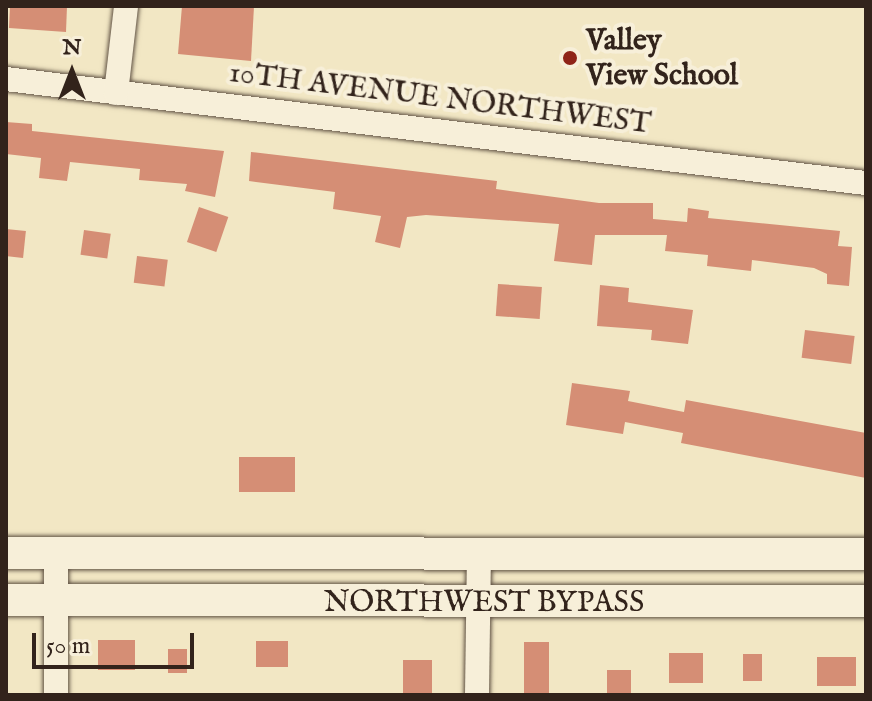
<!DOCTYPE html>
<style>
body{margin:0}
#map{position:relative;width:872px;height:701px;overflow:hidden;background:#f2e7c4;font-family:"IM FELL English",serif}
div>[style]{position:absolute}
.building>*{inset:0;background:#d58e75;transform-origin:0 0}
.roads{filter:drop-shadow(0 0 2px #625445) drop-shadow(0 0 2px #625445)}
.street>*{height:24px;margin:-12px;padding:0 12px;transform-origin:12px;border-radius:12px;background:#f7efd9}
.secondary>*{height:32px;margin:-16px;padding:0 16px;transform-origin:16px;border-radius:16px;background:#f7efd9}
.dots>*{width:22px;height:22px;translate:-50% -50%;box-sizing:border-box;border:4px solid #f7efd9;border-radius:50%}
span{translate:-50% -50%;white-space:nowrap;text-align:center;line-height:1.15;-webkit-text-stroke:8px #f7efd9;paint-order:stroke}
.poi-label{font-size:30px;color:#32231b;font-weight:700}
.left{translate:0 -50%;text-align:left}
.street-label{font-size:30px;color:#32231b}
.frame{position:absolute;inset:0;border:8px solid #32231b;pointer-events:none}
.north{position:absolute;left:32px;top:32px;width:80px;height:80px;-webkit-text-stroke:6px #f7efd9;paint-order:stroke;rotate:0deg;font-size:22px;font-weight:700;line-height:32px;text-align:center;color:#32231b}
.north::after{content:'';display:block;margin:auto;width:28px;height:36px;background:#32231b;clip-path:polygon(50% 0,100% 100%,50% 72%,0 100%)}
.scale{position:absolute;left:32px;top:633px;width:162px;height:36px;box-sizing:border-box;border:4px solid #32231b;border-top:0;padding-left:10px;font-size:24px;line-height:28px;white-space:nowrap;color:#32231b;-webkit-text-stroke:6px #f7efd9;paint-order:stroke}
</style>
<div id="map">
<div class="building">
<i style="clip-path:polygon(10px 6px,67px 6px,66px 32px,9px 28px)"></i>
<i style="clip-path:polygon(182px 6px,254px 6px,251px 61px,178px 54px)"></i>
<i style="clip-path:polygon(6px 122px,32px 124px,32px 131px,224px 151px,215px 197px,185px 191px,187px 184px,139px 180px,140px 169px,70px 162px,67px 181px,39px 178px,41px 158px,6px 154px)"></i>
<i style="clip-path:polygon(251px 152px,497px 181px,496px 189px,599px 203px,653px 203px,653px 219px,687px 222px,688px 208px,709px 211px,708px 218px,840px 231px,838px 246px,852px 247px,849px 286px,827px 284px,827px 274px,814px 268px,752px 260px,751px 271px,707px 266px,708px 255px,665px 251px,667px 235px,595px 235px,592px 265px,554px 261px,559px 224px,426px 215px,407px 217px,400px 248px,375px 242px,381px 216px,333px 209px,335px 192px,249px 181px)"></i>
<i style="left:199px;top:207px;width:31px;height:37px;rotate:19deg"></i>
<i style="left:6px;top:229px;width:20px;height:27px;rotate:6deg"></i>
<i style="left:84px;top:230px;width:27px;height:25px;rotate:8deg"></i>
<i style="left:137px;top:256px;width:31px;height:27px;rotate:7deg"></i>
<i style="left:498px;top:284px;width:44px;height:32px;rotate:4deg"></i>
<i style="clip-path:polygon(600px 285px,629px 288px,628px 302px,693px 310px,688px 344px,651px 340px,652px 330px,597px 326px)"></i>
<i style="left:805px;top:330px;width:50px;height:28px;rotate:7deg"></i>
<i style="clip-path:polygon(572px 383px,630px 391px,628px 401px,684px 412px,686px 400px,866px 433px,866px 478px,681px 443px,683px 433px,625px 422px,623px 434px,566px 425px)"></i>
<i style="left:239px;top:457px;width:56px;height:35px"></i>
<i style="left:98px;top:640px;width:37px;height:30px"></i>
<i style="left:256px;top:641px;width:32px;height:26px"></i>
<i style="left:524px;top:642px;width:25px;height:53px"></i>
<i style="left:168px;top:649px;width:19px;height:24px"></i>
<i style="left:669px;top:653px;width:34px;height:30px"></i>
<i style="left:743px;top:654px;width:19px;height:27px"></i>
<i style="left:817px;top:657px;width:39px;height:29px"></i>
<i style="left:403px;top:660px;width:29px;height:35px"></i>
<i style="left:607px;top:670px;width:24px;height:25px"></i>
</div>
<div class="roads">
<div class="street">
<i style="left:6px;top:79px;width:866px;rotate:6.9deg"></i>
<i style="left:116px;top:93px;width:88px;rotate:-83.4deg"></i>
<i style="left:56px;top:695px;width:142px;rotate:-90deg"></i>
<i style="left:477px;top:695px;width:142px;rotate:-89.2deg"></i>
</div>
<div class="secondary">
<i style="left:6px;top:553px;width:860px;rotate:0.07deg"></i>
<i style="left:6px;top:600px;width:860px;rotate:0.07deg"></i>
</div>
</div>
<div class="dots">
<i style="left:570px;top:58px;background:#8f2418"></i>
</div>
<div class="poi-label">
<span class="left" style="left:586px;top:58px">Valley<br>View School</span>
</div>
<div class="street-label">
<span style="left:440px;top:99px;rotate:7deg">10TH AVENUE NORTHWEST</span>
<span style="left:484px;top:603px">NORTHWEST BYPASS</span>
</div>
<div class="frame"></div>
<div class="north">N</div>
<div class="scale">50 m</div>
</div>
